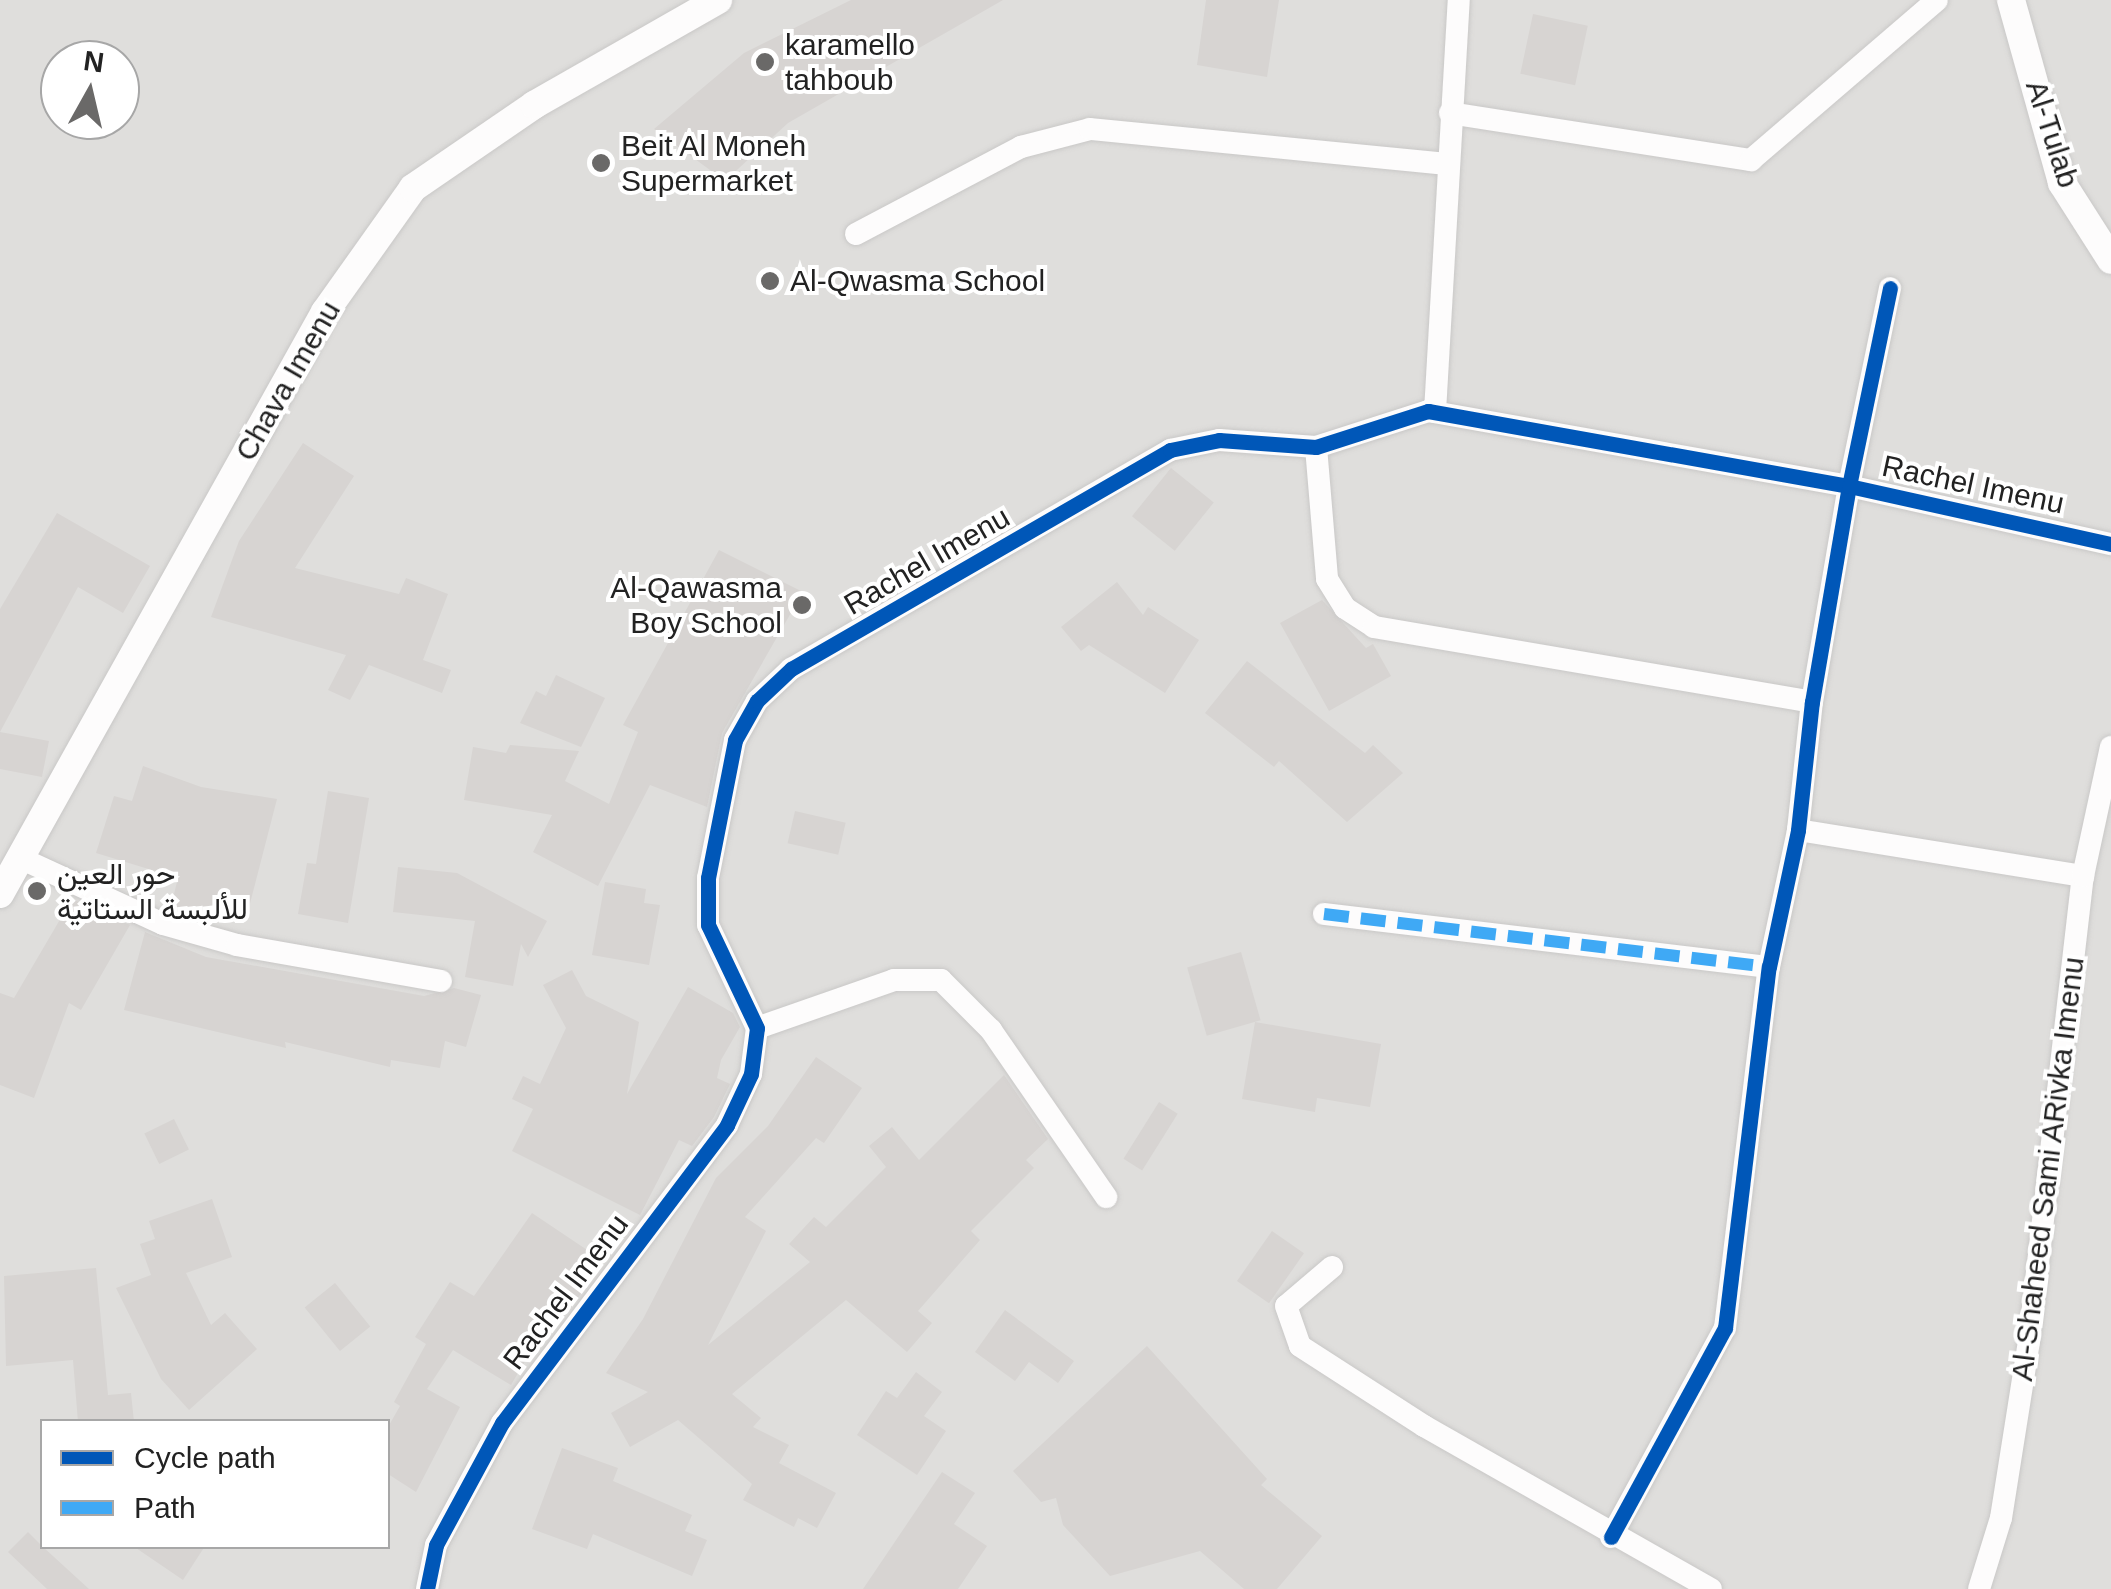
<!DOCTYPE html>
<meta charset="utf-8">
<style>
body{margin:0}
#map{position:relative;width:2111px;height:1589px;overflow:hidden;background:#f0eeeb;font-family:Helvetica,Vazirmatn,sans-serif}
div>[style]{position:absolute}
.residential>*{inset:0;background:#dfdedc}
.building>*{inset:0;background:#d7d4d2;transform-origin:0 0}
.roads{filter:drop-shadow(0 0 2px #c9c8c7) drop-shadow(0 0 2px #c9c8c7)}
.minor>*{height:22px;margin:-11px;padding:0 11px;transform-origin:11px;border-radius:11px;background:#fdfcfc}
.tertiary>*{height:28px;margin:-14px;padding:0 14px;transform-origin:14px;border-radius:14px;background:#fdfcfc}
.quiet>*{height:12px;margin-top:-6px;transform-origin:0;background:repeating-linear-gradient(90deg,#3fa9f5 0 25px,transparent 0 37px)}
.cycleway>*{height:15px;margin:-7.5px;padding:0 7.5px;transform-origin:7.5px;border-radius:7.5px;background:#0057b8}
.dots>*{width:28px;height:28px;translate:-50% -50%;box-sizing:border-box;border:5px solid #fff;border-radius:50%}
span{translate:-50% -50%;white-space:nowrap;text-align:center;line-height:1.15;-webkit-text-stroke:8px #fff;paint-order:stroke}
.poi-label{font-size:30px;color:#222}
.left{translate:0 -50%;text-align:left}
.right{translate:-100% -50%;text-align:right}
.street-label{font-size:30px;color:#222}
.legend{position:absolute;left:40px;top:1419px;width:350px;height:130px;box-sizing:border-box;background:#fff;border:2px solid #a7a7a7;margin:0;padding:12px 18px;list-style:none;font-size:30px;color:#222}
.legend li{display:flex;align-items:center;gap:20px;height:50px}
.legend b{width:50px;border:2px solid #a7a7a7}
.north{position:absolute;left:40px;top:40px;width:100px;height:100px;box-sizing:border-box;background:#fff;border:2px solid #a7a7a7;border-radius:50%;rotate:8deg;font-size:28px;font-weight:700;line-height:40px;text-align:center;color:#222}
.north::after{content:'';display:block;margin:auto;width:35px;height:45px;background:#6a6968;clip-path:polygon(50% 0,100% 100%,50% 72%,0 100%)}
</style>
<div id="map">
<div class="residential">
<i style="clip-path:polygon(evenodd,0 0,2111px 0,2111px 1589px,0 1589px,0 0,60px 60px,120px 60px,120px 120px,60px 120px,60px 60px,0 0,42px 1422px,388px 1422px,388px 1546px,42px 1546px,42px 1422px)"></i>
</div>
<div class="building">
<i style="clip-path:polygon(851px 0,1003px 0,788px 123px,725px 181px,654px 129px,744px 53px)"></i>
<i style="clip-path:polygon(1206px 0,1279px 0,1267px 77px,1197px 65px)"></i>
<i style="left:1533px;top:14px;width:56px;height:61px;rotate:12deg"></i>
<i style="clip-path:polygon(303px 443px,354px 476px,295px 568px,399px 594px,406px 578px,448px 594px,423px 660px,451px 670px,442px 693px,369px 665px,350px 700px,328px 690px,346px 655px,211px 617px,239px 541px)"></i>
<i style="left:1171px;top:468px;width:55px;height:62px;rotate:39deg"></i>
<i style="clip-path:polygon(57px 513px,150px 566px,123px 613px,78px 587px,0 732px,49px 741px,42px 777px,0 769px,0 609px)"></i>
<i style="clip-path:polygon(719px 550px,803px 592px,722px 733px,707px 807px,650px 785px,598px 886px,533px 852px,552px 815px,464px 800px,473px 747px,506px 753px,510px 745px,579px 751px,565px 781px,609px 804px,638px 732px,623px 725px)"></i>
<i style="clip-path:polygon(1117px 582px,1143px 615px,1148px 607px,1199px 640px,1165px 693px,1089px 645px,1081px 651px,1061px 627px)"></i>
<i style="clip-path:polygon(1322px 600px,1366px 648px,1373px 644px,1391px 676px,1329px 711px,1280px 623px)"></i>
<i style="clip-path:polygon(1247px 661px,1365px 753px,1373px 745px,1403px 773px,1347px 822px,1279px 761px,1274px 767px,1205px 713px)"></i>
<i style="clip-path:polygon(556px 675px,605px 698px,581px 747px,520px 723px,536px 691px,546px 696px)"></i>
<i style="clip-path:polygon(143px 766px,201px 787px,277px 799px,247px 915px,219px 908px,214px 923px,170px 910px,178px 878px,96px 853px,114px 796px,132px 801px)"></i>
<i style="clip-path:polygon(328px 791px,369px 798px,348px 923px,298px 914px,307px 863px,316px 864px)"></i>
<i style="left:795px;top:811px;width:52px;height:33px;rotate:13deg"></i>
<i style="clip-path:polygon(398px 867px,457px 873px,547px 921px,528px 957px,521px 944px,513px 986px,465px 977px,475px 921px,393px 912px)"></i>
<i style="clip-path:polygon(605px 882px,646px 889px,644px 903px,660px 905px,649px 965px,592px 955px)"></i>
<i style="clip-path:polygon(72px 899px,130px 925px,81px 1010px,69px 1003px,34px 1098px,0 1085px,0 993px,14px 998px)"></i>
<i style="clip-path:polygon(145px 932px,206px 957px,424px 996px,454px 988px,481px 995px,466px 1047px,445px 1041px,440px 1068px,391px 1060px,390px 1067px,285px 1042px,286px 1048px,124px 1010px)"></i>
<i style="left:1241px;top:952px;width:71px;height:56px;rotate:74deg"></i>
<i style="clip-path:polygon(572px 970px,586px 996px,639px 1022px,627px 1094px,688px 987px,733px 1013px,740px 1027px,721px 1060px,717px 1078px,730px 1084px,714px 1117px,692px 1146px,679px 1140px,640px 1215px,512px 1151px,533px 1109px,512px 1099px,523px 1076px,540px 1084px,566px 1028px,543px 985px)"></i>
<i style="clip-path:polygon(1255px 1022px,1381px 1044px,1370px 1107px,1317px 1098px,1315px 1112px,1242px 1099px)"></i>
<i style="clip-path:polygon(816px 1057px,862px 1088px,824px 1143px,816px 1138px,745px 1217px,766px 1231px,708px 1345px,810px 1262px,789px 1244px,814px 1217px,826px 1227px,886px 1167px,869px 1146px,892px 1127px,919px 1160px,1004px 1075px,1048px 1139px,1026px 1160px,1034px 1168px,971px 1231px,980px 1240px,918px 1311px,932px 1323px,907px 1352px,846px 1300px,732px 1394px,761px 1418px,753px 1427px,789px 1445px,779px 1463px,836px 1493px,817px 1528px,798px 1518px,794px 1527px,743px 1500px,752px 1484px,678px 1420px,630px 1447px,611px 1413px,648px 1392px,606px 1373px,643px 1319px,716px 1178px,768px 1126px)"></i>
<i style="left:1159px;top:1102px;width:22px;height:67px;rotate:32deg"></i>
<i style="left:174px;top:1119px;width:34px;height:33px;rotate:64deg"></i>
<i style="clip-path:polygon(212px 1199px,232px 1257px,186px 1273px,211px 1325px,225px 1313px,257px 1349px,189px 1410px,161px 1379px,116px 1288px,151px 1275px,140px 1244px,155px 1239px,149px 1221px)"></i>
<i style="clip-path:polygon(532px 1213px,605px 1262px,558px 1324px,550px 1319px,511px 1385px,453px 1350px,427px 1389px,460px 1407px,416px 1492px,388px 1474px,388px 1427px,400px 1406px,394px 1402px,426px 1344px,415px 1337px,450px 1282px,474px 1296px)"></i>
<i style="left:1272px;top:1231px;width:39px;height:61px;rotate:35deg"></i>
<i style="clip-path:polygon(96px 1268px,108px 1395px,131px 1393px,134px 1422px,78px 1422px,73px 1360px,6px 1366px,4px 1276px)"></i>
<i style="left:335px;top:1283px;width:56px;height:39px;rotate:51deg"></i>
<i style="clip-path:polygon(1005px 1310px,1074px 1361px,1058px 1383px,1029px 1362px,1015px 1381px,975px 1352px)"></i>
<i style="clip-path:polygon(1147px 1346px,1267px 1479px,1261px 1485px,1322px 1536px,1277px 1589px,1244px 1589px,1200px 1551px,1110px 1576px,1063px 1525px,1056px 1498px,1041px 1502px,1013px 1471px)"></i>
<i style="clip-path:polygon(916px 1372px,942px 1392px,924px 1416px,946px 1431px,917px 1475px,857px 1435px,886px 1391px,897px 1398px)"></i>
<i style="clip-path:polygon(562px 1448px,618px 1468px,613px 1481px,692px 1515px,685px 1531px,707px 1540px,692px 1576px,593px 1534px,587px 1549px,532px 1529px)"></i>
<i style="clip-path:polygon(942px 1472px,975px 1493px,954px 1524px,987px 1546px,958px 1589px,863px 1589px)"></i>
<i style="clip-path:polygon(28px 1532px,42px 1546px,89px 1589px,47px 1589px,8px 1552px)"></i>
<i style="clip-path:polygon(133px 1546px,205px 1546px,183px 1580px)"></i>
</div>
<div class="roads">
<div class="minor">
<i style="left:1450px;top:113px;width:305px;rotate:8.9deg"></i>
<i style="left:1751px;top:160px;width:245px;rotate:-40.7deg"></i>
<i style="left:856px;top:234px;width:187px;rotate:-27.8deg"></i>
<i style="left:1021px;top:147px;width:71px;rotate:-14.6deg"></i>
<i style="left:1090px;top:129px;width:358px;rotate:5.6deg"></i>
<i style="left:1435px;top:412px;width:413px;rotate:-86.7deg"></i>
<i style="left:1316px;top:447px;width:132px;rotate:85.2deg"></i>
<i style="left:1327px;top:579px;width:34px;rotate:58deg"></i>
<i style="left:1345px;top:608px;width:35px;rotate:33deg"></i>
<i style="left:1374px;top:627px;width:444px;rotate:9.7deg"></i>
<i style="left:1798px;top:830px;width:289px;rotate:9.2deg"></i>
<i style="left:20px;top:858px;width:157px;rotate:24.8deg"></i>
<i style="left:163px;top:924px;width:77px;rotate:15.8deg"></i>
<i style="left:237px;top:945px;width:207px;rotate:10deg"></i>
<i style="left:1324px;top:914px;width:448px;rotate:6.8deg"></i>
<i style="left:757px;top:1028px;width:145px;rotate:-19.3deg"></i>
<i style="left:894px;top:980px;width:47px"></i>
<i style="left:941px;top:980px;width:71px;rotate:45deg"></i>
<i style="left:991px;top:1030px;width:203px;rotate:55.4deg"></i>
<i style="left:1332px;top:1267px;width:60px;rotate:139.7deg"></i>
<i style="left:1286px;top:1306px;width:42px;rotate:70.7deg"></i>
<i style="left:1300px;top:1346px;width:148px;rotate:32.8deg"></i>
<i style="left:1424px;top:1426px;width:330px;rotate:29.6deg"></i>
<i style="left:1611px;top:1537px;width:238px;rotate:-61.4deg"></i>
<i style="left:1725px;top:1328px;width:364px;rotate:-83.1deg"></i>
<i style="left:1769px;top:967px;width:140px;rotate:-78deg"></i>
<i style="left:1798px;top:830px;width:129px;rotate:-83.8deg"></i>
<i style="left:1812px;top:702px;width:219px;rotate:-80.3deg"></i>
<i style="left:1849px;top:486px;width:202px;rotate:-78.3deg"></i>
<i style="left:427px;top:1589px;width:45px;rotate:-78.4deg"></i>
<i style="left:436px;top:1545px;width:139px;rotate:-61.6deg"></i>
<i style="left:502px;top:1423px;width:373px;rotate:-52.9deg"></i>
<i style="left:727px;top:1125px;width:56px;rotate:-64.8deg"></i>
<i style="left:751px;top:1074px;width:46px;rotate:-82.6deg"></i>
<i style="left:757px;top:1028px;width:114px;rotate:-115.4deg"></i>
<i style="left:708px;top:925px;width:47px;rotate:-90deg"></i>
<i style="left:708px;top:878px;width:141px;rotate:-78.9deg"></i>
<i style="left:735px;top:740px;width:45px;rotate:-60.6deg"></i>
<i style="left:757px;top:701px;width:47px;rotate:-43.3deg"></i>
<i style="left:791px;top:669px;width:438px;rotate:-30deg"></i>
<i style="left:1170px;top:450px;width:50px;rotate:-11.5deg"></i>
<i style="left:1219px;top:440px;width:97px;rotate:4.1deg"></i>
<i style="left:1316px;top:447px;width:118px;rotate:-17.8deg"></i>
<i style="left:1428px;top:411px;width:428px;rotate:10.1deg"></i>
<i style="left:1849px;top:486px;width:268px;rotate:12.5deg"></i>
<i style="left:1979px;top:1589px;width:74px;rotate:-72.8deg"></i>
<i style="left:2001px;top:1518px;width:179px;rotate:-81deg"></i>
<i style="left:2029px;top:1341px;width:468px;rotate:-83.4deg"></i>
<i style="left:2083px;top:876px;width:132px;rotate:-77.8deg"></i>
</div>
<div class="tertiary">
<i style="left:2011px;top:0;width:190px;rotate:74.4deg"></i>
<i style="left:2062px;top:183px;width:91px;rotate:57.5deg"></i>
<i style="left:0;top:894px;width:667px;rotate:-60.82deg"></i>
<i style="left:325px;top:312px;width:152px;rotate:-54.6deg"></i>
<i style="left:413px;top:188px;width:147px;rotate:-34.4deg"></i>
<i style="left:534px;top:105px;width:212px;rotate:-29.7deg"></i>
</div>
</div>
<div class="quiet">
<i style="left:1324px;top:914px;width:448px;rotate:6.8deg"></i>
</div>
<div class="cycleway">
<i style="left:1611px;top:1537px;width:238px;rotate:-61.4deg"></i>
<i style="left:1725px;top:1328px;width:364px;rotate:-83.1deg"></i>
<i style="left:1769px;top:967px;width:140px;rotate:-78deg"></i>
<i style="left:1798px;top:830px;width:129px;rotate:-83.8deg"></i>
<i style="left:1812px;top:702px;width:219px;rotate:-80.3deg"></i>
<i style="left:1849px;top:486px;width:202px;rotate:-78.3deg"></i>
<i style="left:427px;top:1589px;width:45px;rotate:-78.4deg"></i>
<i style="left:436px;top:1545px;width:139px;rotate:-61.6deg"></i>
<i style="left:502px;top:1423px;width:373px;rotate:-52.9deg"></i>
<i style="left:727px;top:1125px;width:56px;rotate:-64.8deg"></i>
<i style="left:751px;top:1074px;width:46px;rotate:-82.6deg"></i>
<i style="left:757px;top:1028px;width:114px;rotate:-115.4deg"></i>
<i style="left:708px;top:925px;width:47px;rotate:-90deg"></i>
<i style="left:708px;top:878px;width:141px;rotate:-78.9deg"></i>
<i style="left:735px;top:740px;width:45px;rotate:-60.6deg"></i>
<i style="left:757px;top:701px;width:47px;rotate:-43.3deg"></i>
<i style="left:791px;top:669px;width:438px;rotate:-30deg"></i>
<i style="left:1170px;top:450px;width:50px;rotate:-11.5deg"></i>
<i style="left:1219px;top:440px;width:97px;rotate:4.1deg"></i>
<i style="left:1316px;top:447px;width:118px;rotate:-17.8deg"></i>
<i style="left:1428px;top:411px;width:428px;rotate:10.1deg"></i>
<i style="left:1849px;top:486px;width:268px;rotate:12.5deg"></i>
</div>
<div class="dots">
<i style="left:765px;top:62px;background:#6a6968"></i>
<i style="left:601px;top:163px;background:#6a6968"></i>
<i style="left:770px;top:281px;background:#6a6968"></i>
<i style="left:802px;top:605px;background:#6a6968"></i>
<i style="left:37px;top:891px;background:#6a6968"></i>
</div>
<div class="poi-label">
<span class="left" style="left:785px;top:62px">karamello<br>tahboub</span>
<span class="left" style="left:621px;top:163px">Beit Al Moneh<br>Supermarket</span>
<span class="left" style="left:790px;top:281px">Al-Qwasma School</span>
<span class="right" style="left:782px;top:605px">Al-Qawasma<br>Boy School</span>
<span class="left" style="left:57px;top:891px">حور العين<br>للألبسة الستاتية</span>
</div>
<div class="street-label">
<span style="left:2052px;top:134px;rotate:72deg">Al-Tulab</span>
<span style="left:288px;top:381px;rotate:-60deg">Chava Imenu</span>
<span style="left:1973px;top:485px;rotate:12deg">Rachel Imenu</span>
<span style="left:927px;top:561px;rotate:-30deg">Rachel Imenu</span>
<span style="left:2048px;top:1169px;rotate:-83deg">Al-Shaheed Sami ARivka Imenu</span>
<span style="left:566px;top:1292px;rotate:-53deg">Rachel Imenu</span>
</div>
<ul class="legend">
<li><b style="height:12px;background:#0057b8"></b>Cycle path</li>
<li><b style="height:12px;background:#3fa9f5"></b>Path</li>
</ul>
<div class="north">N</div>
</div>
